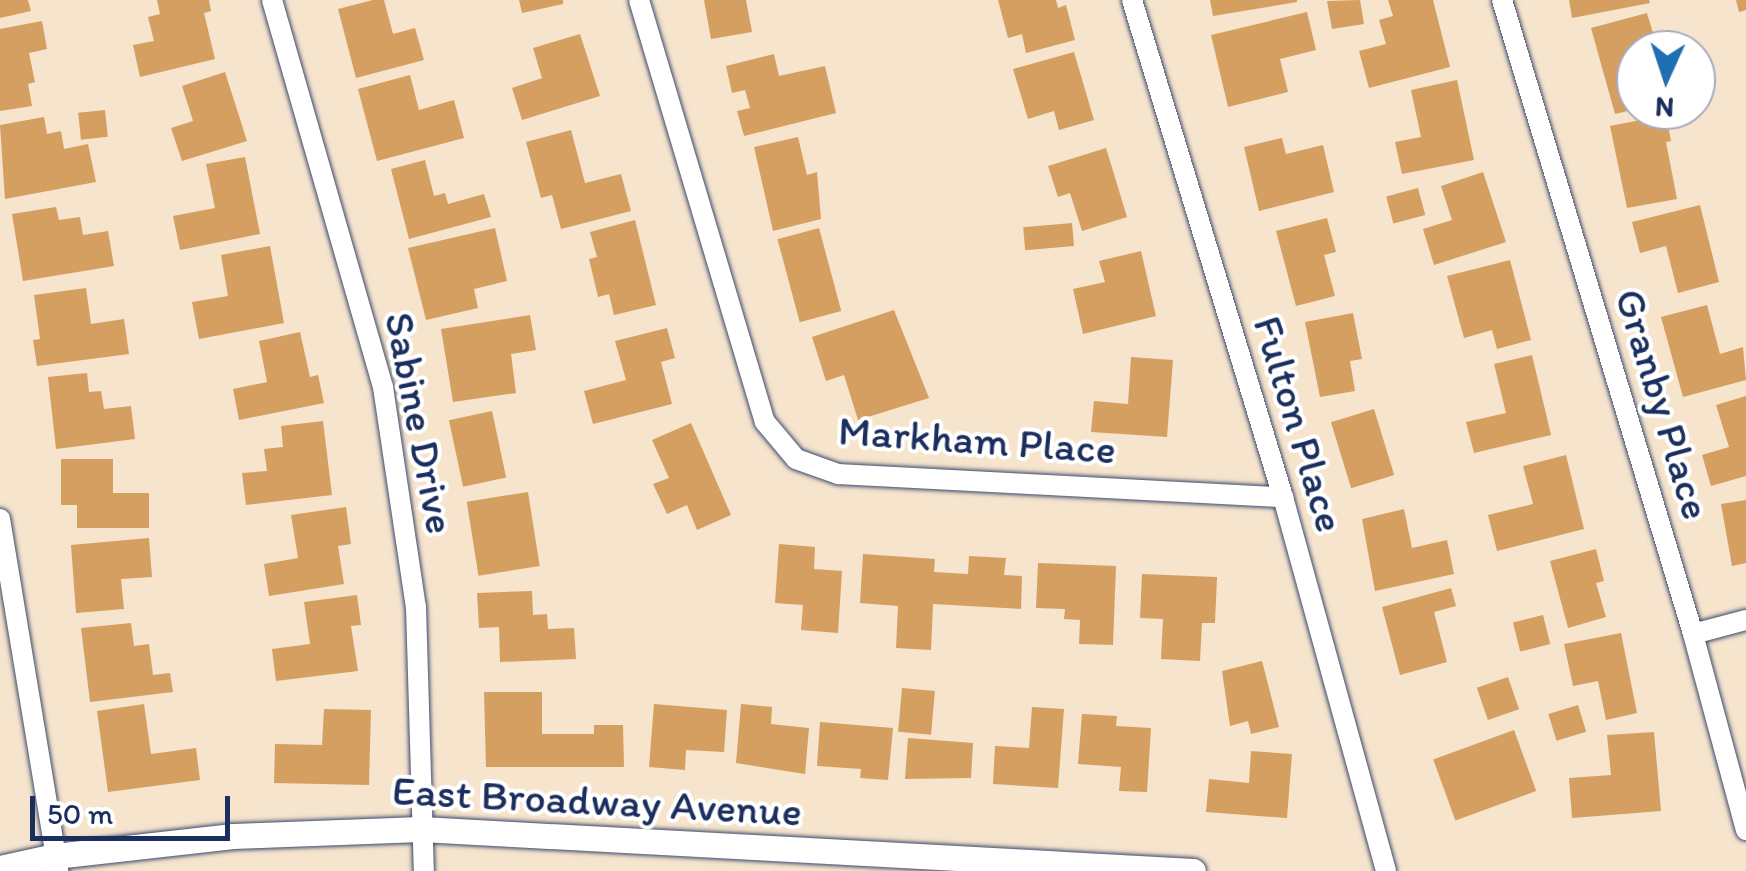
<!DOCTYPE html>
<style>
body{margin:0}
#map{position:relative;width:1746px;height:871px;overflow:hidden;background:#f6e4cd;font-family:Itim,sans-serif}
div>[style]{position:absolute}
.building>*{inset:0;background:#d49f61;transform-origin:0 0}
.roads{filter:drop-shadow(0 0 2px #3c4a6f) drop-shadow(0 0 2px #3c4a6f)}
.minor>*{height:20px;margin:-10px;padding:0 10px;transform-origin:10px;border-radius:10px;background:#fff}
.tertiary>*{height:25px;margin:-12.5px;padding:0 12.5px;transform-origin:12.5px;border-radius:12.5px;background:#fff}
span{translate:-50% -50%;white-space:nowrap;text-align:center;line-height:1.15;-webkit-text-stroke:8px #fff;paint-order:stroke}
.street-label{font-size:42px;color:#1b2f5e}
.north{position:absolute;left:1616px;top:30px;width:100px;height:100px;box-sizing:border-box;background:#fff;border:2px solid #a4acbf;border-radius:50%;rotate:183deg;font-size:28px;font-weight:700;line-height:40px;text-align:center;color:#1b2f5e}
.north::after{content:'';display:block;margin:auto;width:35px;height:45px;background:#1f6fb2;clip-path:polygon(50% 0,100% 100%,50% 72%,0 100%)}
.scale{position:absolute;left:30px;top:796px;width:200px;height:45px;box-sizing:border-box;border:5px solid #1b2f5e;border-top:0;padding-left:12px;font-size:30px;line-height:35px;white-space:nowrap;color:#1b2f5e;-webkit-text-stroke:8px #fff;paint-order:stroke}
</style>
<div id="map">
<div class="building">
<i style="clip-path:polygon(0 0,28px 0,31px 11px,0 18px)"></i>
<i style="clip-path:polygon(157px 0,209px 0,211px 11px,204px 13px,215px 59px,140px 77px,133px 45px,154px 41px,148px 17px,160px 14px)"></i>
<i style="clip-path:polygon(373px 0,384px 0,393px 34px,415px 28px,424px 60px,356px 78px,338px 9px)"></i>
<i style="clip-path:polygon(519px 0,563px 0,563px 4px,522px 13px)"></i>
<i style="clip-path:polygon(704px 0,746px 0,752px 32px,711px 39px)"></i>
<i style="clip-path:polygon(998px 0,1056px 0,1058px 8px,1066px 5px,1075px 40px,1026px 53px,1022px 34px,1008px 38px)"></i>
<i style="clip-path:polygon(1210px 0,1297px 0,1297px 2px,1213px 16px)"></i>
<i style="clip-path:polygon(1360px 0,1364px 24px,1332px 29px,1327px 1px)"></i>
<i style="clip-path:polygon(1388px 0,1433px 0,1450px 67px,1369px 88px,1359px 51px,1386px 44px,1379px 20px,1393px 16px)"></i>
<i style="clip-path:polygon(1569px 0,1649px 0,1650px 3px,1572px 18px)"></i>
<i style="clip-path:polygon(1736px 0,1746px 0,1746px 10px,1739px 12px)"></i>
<i style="clip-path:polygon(1307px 12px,1316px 50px,1280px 59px,1288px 92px,1228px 107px,1211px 35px)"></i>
<i style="clip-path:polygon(1647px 13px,1656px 43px,1636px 50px,1636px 109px,1615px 114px,1591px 28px)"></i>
<i style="clip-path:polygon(42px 21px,47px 49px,29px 53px,35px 82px,28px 84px,32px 106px,0 111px,0 29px)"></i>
<i style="clip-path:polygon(580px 34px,600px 96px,522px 120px,512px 88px,542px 78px,533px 48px)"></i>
<i style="clip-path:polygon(1074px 52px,1094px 120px,1059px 130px,1054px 111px,1028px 119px,1013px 69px)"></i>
<i style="clip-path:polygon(774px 54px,779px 76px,825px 66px,836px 113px,744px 136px,737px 111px,750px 108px,745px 90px,732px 93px,726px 66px)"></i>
<i style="clip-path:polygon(225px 72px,247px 141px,182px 161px,171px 128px,193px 121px,182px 86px)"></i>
<i style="clip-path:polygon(410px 75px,419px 110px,454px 100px,464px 138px,377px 161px,358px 89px)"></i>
<i style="clip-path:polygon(1457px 80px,1474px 160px,1402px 174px,1395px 142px,1421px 137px,1411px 90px)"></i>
<i style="left:105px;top:110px;width:27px;height:27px;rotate:84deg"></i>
<i style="clip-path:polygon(1666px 115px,1671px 141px,1666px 142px,1677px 199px,1627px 208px,1610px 126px)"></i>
<i style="clip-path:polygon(44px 117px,47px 134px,61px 131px,64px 149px,88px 144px,96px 182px,5px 199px,0 125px)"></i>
<i style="clip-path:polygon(571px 130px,585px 183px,621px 174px,631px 211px,561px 229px,552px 195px,541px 198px,526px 142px)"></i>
<i style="clip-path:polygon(798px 137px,807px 175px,817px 172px,821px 219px,773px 231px,754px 147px)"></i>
<i style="clip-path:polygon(1282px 138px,1286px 154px,1323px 145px,1334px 192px,1259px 211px,1244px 147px)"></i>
<i style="clip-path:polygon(1106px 148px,1127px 217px,1082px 231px,1070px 193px,1058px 197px,1048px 166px)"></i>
<i style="clip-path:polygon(245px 157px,260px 234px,180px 250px,173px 216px,215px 208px,206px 164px)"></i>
<i style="clip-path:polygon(425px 160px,434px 196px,445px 193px,448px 204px,484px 194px,491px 217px,409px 239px,391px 169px)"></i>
<i style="clip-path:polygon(1483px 172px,1506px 242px,1434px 265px,1423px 229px,1452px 220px,1441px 186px)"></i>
<i style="left:1418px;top:188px;width:28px;height:33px;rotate:75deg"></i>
<i style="clip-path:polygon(1700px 205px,1719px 282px,1678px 293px,1666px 246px,1640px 253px,1632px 222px)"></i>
<i style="clip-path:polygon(56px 207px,59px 220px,80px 217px,83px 235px,108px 231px,114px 266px,23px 281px,12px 214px)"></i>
<i style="clip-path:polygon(1327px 218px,1336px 252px,1324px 255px,1335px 296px,1296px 306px,1276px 231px)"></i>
<i style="clip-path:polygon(635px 220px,656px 305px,614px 315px,609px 294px,598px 297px,589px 259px,597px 257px,590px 232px)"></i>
<i style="left:1072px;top:223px;width:23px;height:49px;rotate:85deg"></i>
<i style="clip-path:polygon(495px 228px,507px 281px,474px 289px,478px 308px,426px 320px,408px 248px)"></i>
<i style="left:819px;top:228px;width:86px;height:43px;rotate:75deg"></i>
<i style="clip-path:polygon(270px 246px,284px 323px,199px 339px,192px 302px,228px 296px,221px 255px)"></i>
<i style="clip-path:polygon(1141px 251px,1156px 316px,1083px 334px,1073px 289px,1105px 282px,1099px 261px)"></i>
<i style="clip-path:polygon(1510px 260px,1531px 340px,1497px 349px,1492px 330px,1464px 338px,1447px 276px)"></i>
<i style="clip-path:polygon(86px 288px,91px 324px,124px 319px,129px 354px,37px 366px,33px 340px,40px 339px,34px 295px)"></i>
<i style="clip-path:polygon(1707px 305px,1720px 354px,1743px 347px,1746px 380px,1683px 397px,1661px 317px)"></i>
<i style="clip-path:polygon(894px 310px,929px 398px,858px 420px,844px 375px,826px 381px,812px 337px)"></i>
<i style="clip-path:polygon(1353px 313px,1362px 359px,1350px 361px,1355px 391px,1320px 397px,1305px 322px)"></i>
<i style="clip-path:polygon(530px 315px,536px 350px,511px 354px,516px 393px,453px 402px,441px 329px)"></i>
<i style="clip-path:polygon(667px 328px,675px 358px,661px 362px,672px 404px,593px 424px,584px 391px,626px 380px,615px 341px)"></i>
<i style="clip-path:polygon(300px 332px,310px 377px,318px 375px,324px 403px,239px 420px,233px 389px,267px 382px,259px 341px)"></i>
<i style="clip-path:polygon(1532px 355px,1551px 435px,1474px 453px,1466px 422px,1506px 413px,1494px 364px)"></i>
<i style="clip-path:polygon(1131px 357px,1173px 360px,1167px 437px,1091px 432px,1094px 401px,1128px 404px)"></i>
<i style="clip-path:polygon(87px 373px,89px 392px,101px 391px,104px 409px,131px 406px,135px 439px,56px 449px,48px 377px)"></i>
<i style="clip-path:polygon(1746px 396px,1746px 476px,1711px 486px,1702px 455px,1729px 447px,1716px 405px)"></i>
<i style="left:1374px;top:409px;width:69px;height:45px;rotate:73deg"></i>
<i style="left:492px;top:411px;width:68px;height:44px;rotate:78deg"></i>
<i style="clip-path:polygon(323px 421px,332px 495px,246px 505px,242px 473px,267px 471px,264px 449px,283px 447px,281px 426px)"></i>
<i style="clip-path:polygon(691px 423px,731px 515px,697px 530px,687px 505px,667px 514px,653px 484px,669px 478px,652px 440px)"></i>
<i style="clip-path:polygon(1566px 455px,1584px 529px,1497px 551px,1488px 515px,1533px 504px,1523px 466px)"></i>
<i style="clip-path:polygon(61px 459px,113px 459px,113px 493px,149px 493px,149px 528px,77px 528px,77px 505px,61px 505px)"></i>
<i style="left:528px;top:492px;width:75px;height:62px;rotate:81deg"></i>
<i style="clip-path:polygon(1746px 500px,1746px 563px,1732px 566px,1721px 504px)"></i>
<i style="clip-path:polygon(346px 507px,351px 544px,338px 546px,344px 584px,269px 596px,264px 564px,298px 558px,291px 515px)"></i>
<i style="clip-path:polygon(1404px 509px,1412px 548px,1447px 540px,1454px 574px,1375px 591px,1362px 519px)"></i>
<i style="clip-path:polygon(149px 538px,152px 577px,121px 579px,124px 609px,76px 613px,71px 545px)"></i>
<i style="clip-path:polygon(779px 544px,815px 547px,814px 569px,842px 571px,838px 633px,801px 630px,803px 605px,775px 603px)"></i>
<i style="clip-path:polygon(1596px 549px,1604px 581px,1596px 583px,1606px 617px,1568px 628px,1550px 561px)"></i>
<i style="clip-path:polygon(863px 554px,935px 559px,934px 572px,968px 574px,969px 556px,1006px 558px,1004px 575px,1022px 576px,1021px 609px,933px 604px,931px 650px,896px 648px,898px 606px,860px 603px)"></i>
<i style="clip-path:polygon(1038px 563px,1116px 566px,1113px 645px,1079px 644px,1080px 620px,1064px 619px,1065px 609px,1036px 608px)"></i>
<i style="clip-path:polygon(1142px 574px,1217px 577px,1215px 623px,1202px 623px,1200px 661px,1161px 659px,1163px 619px,1140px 618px)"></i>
<i style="clip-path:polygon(1451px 588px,1456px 606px,1434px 612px,1447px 662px,1400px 675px,1382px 607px)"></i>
<i style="clip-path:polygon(532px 591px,533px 615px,547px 614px,548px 629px,574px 628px,576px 659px,500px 662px,499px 627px,479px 628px,477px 593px)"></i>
<i style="clip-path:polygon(357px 595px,361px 625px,351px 626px,358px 671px,276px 681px,272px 649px,310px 644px,304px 602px)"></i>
<i style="left:1543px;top:615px;width:30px;height:31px;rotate:76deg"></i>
<i style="clip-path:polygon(131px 623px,134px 646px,149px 644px,153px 675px,170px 673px,173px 692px,90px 702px,81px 628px)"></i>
<i style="clip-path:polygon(1621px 633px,1637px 713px,1606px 720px,1598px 681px,1573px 686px,1564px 644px)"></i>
<i style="clip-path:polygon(1262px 661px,1279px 727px,1251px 734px,1248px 721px,1230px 726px,1222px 671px)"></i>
<i style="left:1508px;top:677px;width:34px;height:33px;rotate:71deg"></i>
<i style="left:902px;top:688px;width:33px;height:44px;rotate:5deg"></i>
<i style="clip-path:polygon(484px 692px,542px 692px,542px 734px,594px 734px,594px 725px,623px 725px,624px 767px,486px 767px)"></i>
<i style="clip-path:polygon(144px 704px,151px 754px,196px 748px,200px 780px,108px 792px,97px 711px)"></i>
<i style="clip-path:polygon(654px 704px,727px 710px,724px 752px,686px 750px,685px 770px,649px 767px)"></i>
<i style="clip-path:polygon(741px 704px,772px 707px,771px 724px,809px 728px,805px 774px,736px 763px)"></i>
<i style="left:1578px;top:705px;width:28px;height:31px;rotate:73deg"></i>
<i style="clip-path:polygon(1032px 707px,1064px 709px,1058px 788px,993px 784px,995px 746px,1029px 748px)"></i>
<i style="clip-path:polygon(324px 709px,371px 710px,369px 785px,274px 783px,275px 744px,322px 745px)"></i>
<i style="clip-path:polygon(1082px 714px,1117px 716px,1116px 726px,1151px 728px,1147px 792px,1119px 791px,1121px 767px,1078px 764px)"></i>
<i style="clip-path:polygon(820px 722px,893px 728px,888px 780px,860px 778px,861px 769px,817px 766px)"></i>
<i style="left:1514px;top:730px;width:65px;height:86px;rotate:70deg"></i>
<i style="clip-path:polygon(1654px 732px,1661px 811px,1572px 818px,1569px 778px,1611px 775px,1607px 735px)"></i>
<i style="clip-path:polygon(908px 738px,973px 743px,971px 778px,905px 779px)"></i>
<i style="clip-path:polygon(1251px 751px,1292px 754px,1287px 818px,1206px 812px,1209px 779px,1249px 783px)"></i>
</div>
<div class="roads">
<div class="minor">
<i style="left:272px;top:0;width:403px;rotate:74deg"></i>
<i style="left:383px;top:387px;width:222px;rotate:81.5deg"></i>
<i style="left:416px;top:607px;width:264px;rotate:88.3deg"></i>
<i style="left:639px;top:0;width:440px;rotate:73.4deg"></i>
<i style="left:765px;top:422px;width:48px;rotate:50deg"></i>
<i style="left:796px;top:459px;width:45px;rotate:19.7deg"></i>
<i style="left:838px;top:474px;width:446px;rotate:3deg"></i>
<i style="left:1132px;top:0;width:519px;rotate:73.1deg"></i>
<i style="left:1283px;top:497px;width:388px;rotate:74.6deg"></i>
<i style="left:1502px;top:0;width:662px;rotate:73.23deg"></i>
<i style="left:1693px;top:634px;width:203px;rotate:74.9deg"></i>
<i style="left:0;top:519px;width:357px;rotate:80.6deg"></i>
<i style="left:1693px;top:634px;width:55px;rotate:-14.8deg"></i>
</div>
<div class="tertiary">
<i style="left:0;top:868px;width:56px;rotate:-12.3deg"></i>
<i style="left:55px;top:856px;width:179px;rotate:-6.4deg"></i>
<i style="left:233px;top:836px;width:188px;rotate:-2.1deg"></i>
<i style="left:421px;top:829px;width:773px;rotate:3.11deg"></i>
</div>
</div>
<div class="street-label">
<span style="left:1663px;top:404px;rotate:73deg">Granby Place</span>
<span style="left:420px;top:423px;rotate:79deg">Sabine Drive</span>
<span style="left:1299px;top:424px;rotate:73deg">Fulton Place</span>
<span style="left:977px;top:440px;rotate:4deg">Markham Place</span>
<span style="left:597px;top:801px;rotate:3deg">East Broadway Avenue</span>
</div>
<div class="north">N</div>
<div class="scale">50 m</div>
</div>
